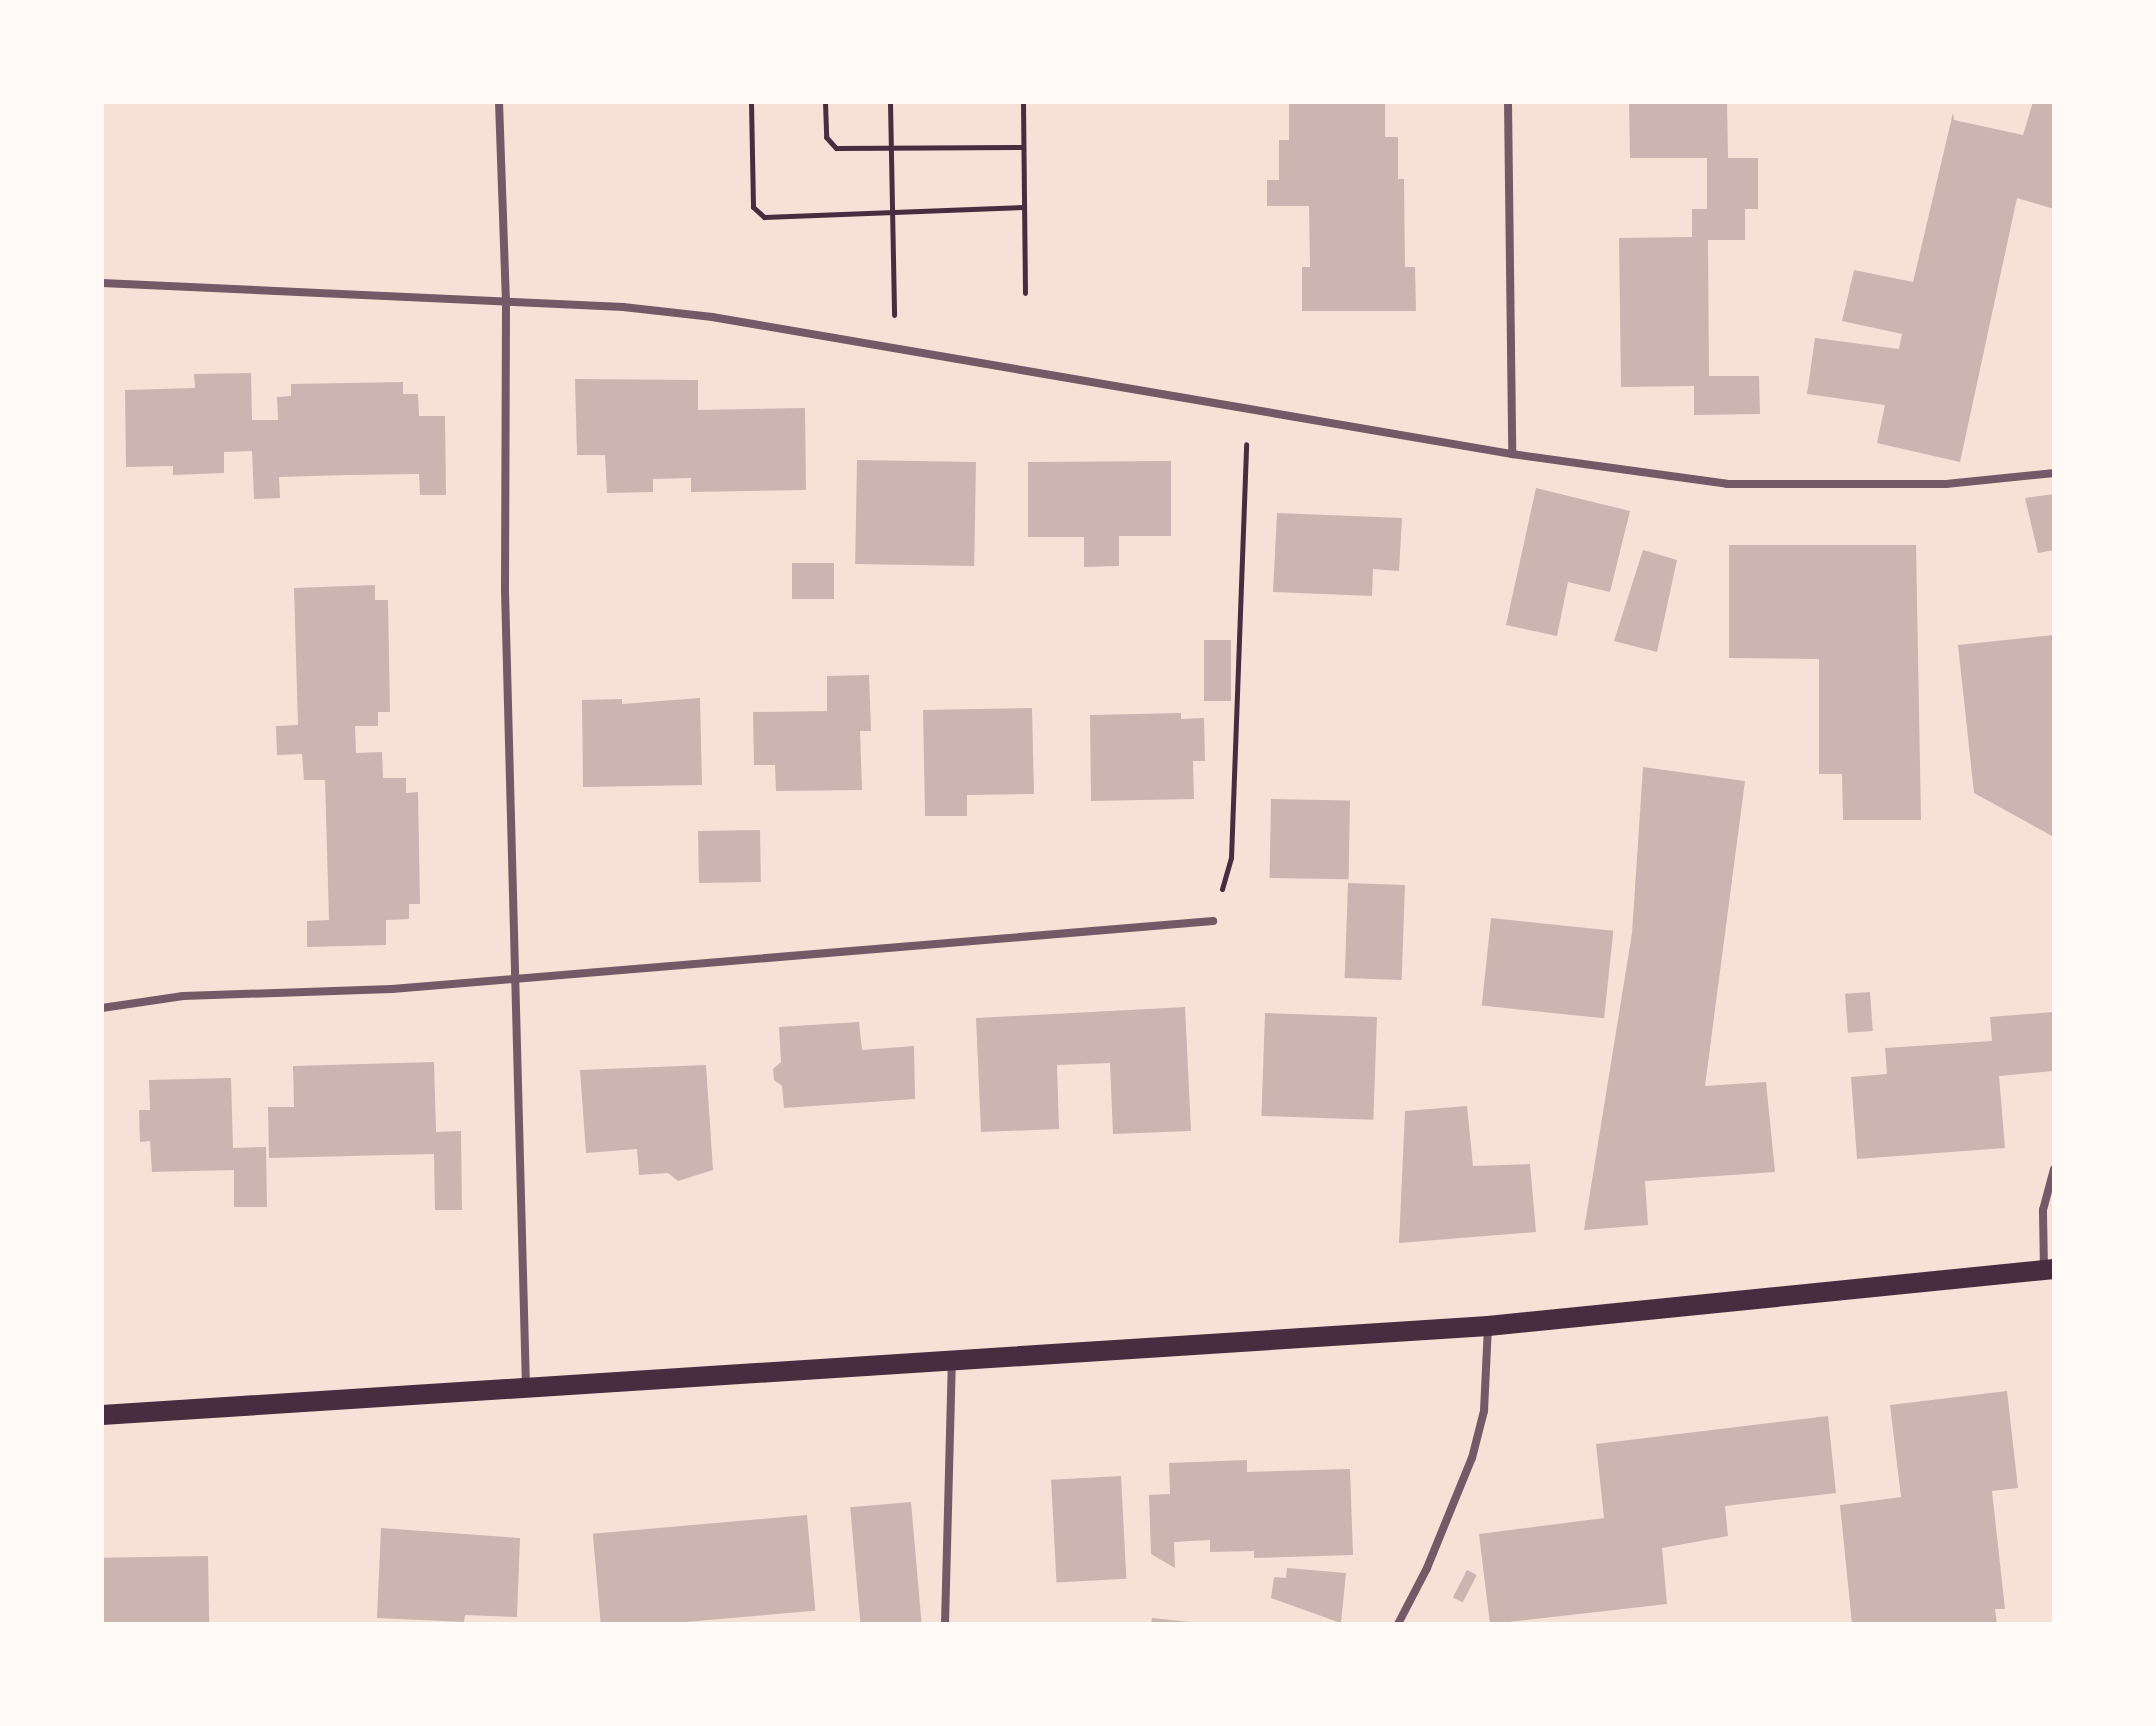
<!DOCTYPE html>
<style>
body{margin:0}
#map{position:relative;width:2156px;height:1726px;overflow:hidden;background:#f7e1d7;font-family:Signika,sans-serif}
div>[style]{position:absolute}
.building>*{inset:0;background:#ccb4b1;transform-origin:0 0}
.path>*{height:5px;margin:-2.5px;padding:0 2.5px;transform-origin:2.5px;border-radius:2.5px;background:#4a2c40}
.minor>*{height:8px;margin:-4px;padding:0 4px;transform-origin:4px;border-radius:4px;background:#755966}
.primary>*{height:20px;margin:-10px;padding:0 10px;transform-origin:10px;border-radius:10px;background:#4a2c40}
span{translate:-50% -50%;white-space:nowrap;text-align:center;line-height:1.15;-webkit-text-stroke:6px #fffaf5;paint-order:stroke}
.frame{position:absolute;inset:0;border:104px solid #fffaf5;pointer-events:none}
</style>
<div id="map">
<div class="building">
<i style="clip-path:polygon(1289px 102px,1385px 102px,1385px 137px,1398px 137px,1398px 179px,1404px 179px,1405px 267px,1415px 267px,1416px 311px,1302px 311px,1302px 267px,1310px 267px,1309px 206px,1267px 206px,1267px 180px,1279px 180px,1279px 140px,1289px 140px)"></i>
<i style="clip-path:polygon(1629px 102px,1727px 102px,1728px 158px,1758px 158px,1758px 209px,1745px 209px,1745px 240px,1708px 240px,1709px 376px,1759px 376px,1760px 414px,1694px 415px,1694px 386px,1621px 387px,1619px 238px,1692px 237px,1692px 209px,1707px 209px,1707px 158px,1630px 158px)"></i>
<i style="clip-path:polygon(2033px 102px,2054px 102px,2054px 209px,2017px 198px,1960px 462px,1877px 443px,1885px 405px,1807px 394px,1815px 338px,1899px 349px,1902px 334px,1842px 321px,1854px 270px,1913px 282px,1953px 113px,1954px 120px,2023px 135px)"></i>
<i style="clip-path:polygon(251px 373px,252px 420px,278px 420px,277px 397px,291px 396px,291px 384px,403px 382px,403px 394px,418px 394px,419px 416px,445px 416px,446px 495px,420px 495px,419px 474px,349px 475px,279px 477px,280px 498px,254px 499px,252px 451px,224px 452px,224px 473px,173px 475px,173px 466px,126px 467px,125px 390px,195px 388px,194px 374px)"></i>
<i style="clip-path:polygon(575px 379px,698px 380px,698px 410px,805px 408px,806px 490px,691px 492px,691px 478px,653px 479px,653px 492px,607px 493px,605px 455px,577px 455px)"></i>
<i style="left:857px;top:460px;width:119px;height:104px;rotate:1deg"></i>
<i style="clip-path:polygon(1171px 461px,1171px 536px,1119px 536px,1119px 566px,1084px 567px,1084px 537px,1028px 537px,1028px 462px)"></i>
<i style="clip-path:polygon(1536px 488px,1630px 511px,1610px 592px,1568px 582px,1557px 636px,1506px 625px)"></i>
<i style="clip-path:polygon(2054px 494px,2054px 550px,2038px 553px,2025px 498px)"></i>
<i style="clip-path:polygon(1277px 513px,1402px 518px,1399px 571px,1373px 569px,1372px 596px,1273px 592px)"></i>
<i style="clip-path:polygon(1729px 545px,1916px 545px,1921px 820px,1843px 820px,1842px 774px,1819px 774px,1819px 659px,1729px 658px)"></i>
<i style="clip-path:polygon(1643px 550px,1677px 560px,1657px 652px,1614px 641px)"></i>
<i style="left:834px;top:563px;width:36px;height:42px;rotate:90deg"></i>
<i style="clip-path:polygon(375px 585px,375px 600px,388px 600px,390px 712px,378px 712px,378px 726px,355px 726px,356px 753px,382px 752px,383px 778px,406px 778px,406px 793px,418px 792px,420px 904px,409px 904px,409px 919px,386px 920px,386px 945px,307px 947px,307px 921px,329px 920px,325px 780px,304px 780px,302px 754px,277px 755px,276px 726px,298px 725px,294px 588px)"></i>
<i style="clip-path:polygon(2054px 635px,2054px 837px,1974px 793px,1958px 645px)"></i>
<i style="left:1204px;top:640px;width:27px;height:61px"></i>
<i style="clip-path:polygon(869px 675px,871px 731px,860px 731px,862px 790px,776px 791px,775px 765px,754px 765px,753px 712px,827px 711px,827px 676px)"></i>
<i style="clip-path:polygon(700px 698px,702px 785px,583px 787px,582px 700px,622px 699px,622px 704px)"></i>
<i style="clip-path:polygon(1032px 708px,1034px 794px,967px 795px,967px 816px,925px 816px,923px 710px)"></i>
<i style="clip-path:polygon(1181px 713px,1181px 719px,1204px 718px,1205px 761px,1193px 761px,1194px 799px,1091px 801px,1090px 715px)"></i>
<i style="clip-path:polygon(1643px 767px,1745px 781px,1705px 1086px,1766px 1082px,1775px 1172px,1645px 1181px,1648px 1225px,1584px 1230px,1632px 933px)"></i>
<i style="left:1271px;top:799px;width:79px;height:79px;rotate:1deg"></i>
<i style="left:760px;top:830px;width:52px;height:62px;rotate:89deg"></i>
<i style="left:1348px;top:883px;width:57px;height:95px;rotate:2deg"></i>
<i style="left:1491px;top:918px;width:123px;height:88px;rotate:6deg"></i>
<i style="left:1870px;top:992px;width:39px;height:25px;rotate:86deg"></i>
<i style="clip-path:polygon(1185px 1007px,1191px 1131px,1113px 1134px,1110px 1063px,1057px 1065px,1059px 1129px,981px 1132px,976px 1018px)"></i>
<i style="clip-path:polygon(2054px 1012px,2054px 1071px,1999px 1076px,2005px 1148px,1857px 1159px,1851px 1077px,1887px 1074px,1885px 1048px,1992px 1041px,1990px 1017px)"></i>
<i style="left:1265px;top:1013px;width:112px;height:103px;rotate:2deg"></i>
<i style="clip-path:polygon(859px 1022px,862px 1050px,914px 1046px,915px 1099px,784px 1108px,782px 1086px,774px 1080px,773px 1069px,781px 1062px,779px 1027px)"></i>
<i style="clip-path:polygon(434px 1062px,436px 1132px,461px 1131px,462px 1210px,435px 1210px,434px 1154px,269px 1158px,268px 1107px,294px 1107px,293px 1066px)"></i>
<i style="clip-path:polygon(706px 1065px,713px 1170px,678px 1181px,668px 1173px,639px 1175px,637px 1149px,586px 1153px,580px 1070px)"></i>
<i style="clip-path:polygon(231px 1078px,233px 1148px,266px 1147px,267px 1207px,234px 1207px,234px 1170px,152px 1172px,150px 1141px,140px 1142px,139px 1110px,150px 1110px,149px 1080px)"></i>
<i style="clip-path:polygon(1467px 1106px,1473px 1166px,1530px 1164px,1536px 1232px,1399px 1243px,1405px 1111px)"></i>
<i style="clip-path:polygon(2007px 1391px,2018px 1488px,1992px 1491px,2005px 1609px,1995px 1609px,1997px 1624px,1852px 1624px,1840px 1505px,1901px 1497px,1890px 1405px)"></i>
<i style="clip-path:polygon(1828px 1416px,1836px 1493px,1725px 1506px,1728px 1536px,1662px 1548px,1667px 1604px,1490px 1624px,1479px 1534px,1604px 1518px,1596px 1444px)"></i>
<i style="clip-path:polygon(1247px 1460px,1247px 1472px,1350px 1469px,1353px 1555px,1254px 1558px,1254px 1551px,1210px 1552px,1210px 1540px,1174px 1542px,1175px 1568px,1151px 1554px,1149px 1495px,1170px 1494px,1169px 1463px)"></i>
<i style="left:1121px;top:1476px;width:103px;height:70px;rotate:87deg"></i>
<i style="left:911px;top:1502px;width:122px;height:61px;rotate:85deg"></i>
<i style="left:807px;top:1515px;width:96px;height:215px;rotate:85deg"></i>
<i style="clip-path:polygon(381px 1528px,520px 1538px,517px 1617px,465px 1615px,464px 1622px,377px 1618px)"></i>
<i style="left:208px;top:1556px;width:68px;height:106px;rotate:89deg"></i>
<i style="clip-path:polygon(1287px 1568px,1346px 1573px,1341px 1623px,1271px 1598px,1274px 1577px,1286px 1578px)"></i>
<i style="left:1467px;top:1570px;width:11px;height:31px;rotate:27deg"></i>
<i style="clip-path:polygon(1152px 1618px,1190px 1622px,1189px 1624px,1151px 1624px)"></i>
</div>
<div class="path">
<i style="left:751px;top:102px;width:105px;rotate:88.9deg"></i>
<i style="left:753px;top:207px;width:15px;rotate:42deg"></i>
<i style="left:764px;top:217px;width:260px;rotate:-2.2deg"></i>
<i style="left:825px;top:102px;width:35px;rotate:88deg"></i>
<i style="left:826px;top:137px;width:15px;rotate:48deg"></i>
<i style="left:836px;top:148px;width:187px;rotate:-0.3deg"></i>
<i style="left:890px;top:102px;width:213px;rotate:88.9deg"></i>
<i style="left:1023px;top:102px;width:191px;rotate:89.4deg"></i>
<i style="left:1222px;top:889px;width:32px;rotate:-74deg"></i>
<i style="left:1231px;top:858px;width:414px;rotate:-87.9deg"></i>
</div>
<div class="minor">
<i style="left:499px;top:102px;width:201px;rotate:88deg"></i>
<i style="left:506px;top:303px;width:288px;rotate:90.2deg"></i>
<i style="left:505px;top:591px;width:795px;rotate:88.49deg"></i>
<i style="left:1508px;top:102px;width:352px;rotate:89.3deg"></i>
<i style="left:102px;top:283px;width:522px;rotate:2.64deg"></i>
<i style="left:623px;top:307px;width:90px;rotate:6.4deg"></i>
<i style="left:712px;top:317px;width:812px;rotate:9.72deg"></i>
<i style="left:1512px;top:454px;width:217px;rotate:7.9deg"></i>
<i style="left:1727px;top:484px;width:219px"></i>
<i style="left:1946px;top:484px;width:109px;rotate:-5.8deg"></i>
<i style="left:102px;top:1008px;width:82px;rotate:-8.4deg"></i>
<i style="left:183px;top:996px;width:209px;rotate:-1.9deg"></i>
<i style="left:392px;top:989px;width:824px;rotate:-4.73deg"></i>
<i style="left:2044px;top:1270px;width:60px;rotate:-91deg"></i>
<i style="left:2043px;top:1210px;width:42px;rotate:-75deg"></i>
<i style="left:945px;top:1624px;width:262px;rotate:-88.5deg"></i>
<i style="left:1398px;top:1624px;width:63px;rotate:-62.6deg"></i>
<i style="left:1427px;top:1568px;width:119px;rotate:-67.8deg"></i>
<i style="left:1472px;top:1458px;width:49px;rotate:-75.7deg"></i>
<i style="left:1484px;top:1411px;width:85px;rotate:-87.3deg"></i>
</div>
<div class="primary">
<i style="left:102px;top:1415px;width:1389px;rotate:-3.67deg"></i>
<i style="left:1488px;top:1326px;width:569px;rotate:-5.75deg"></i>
</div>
<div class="frame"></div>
</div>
